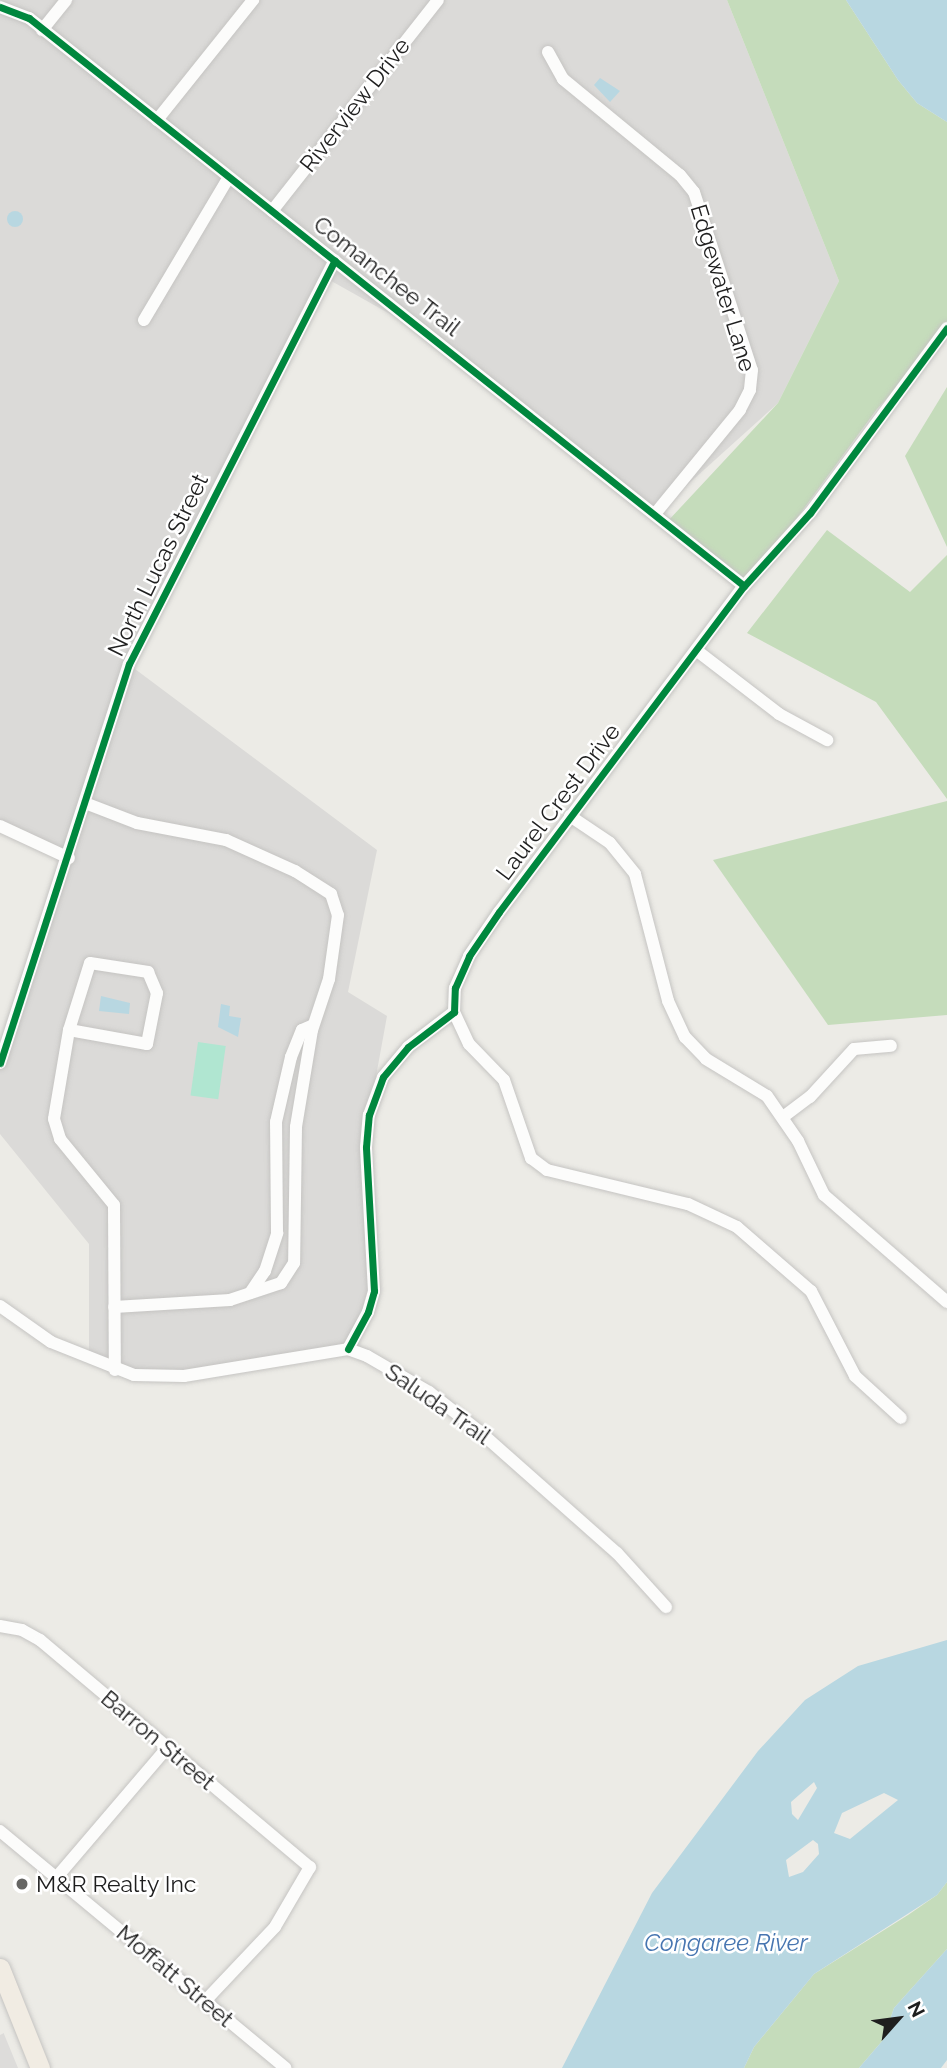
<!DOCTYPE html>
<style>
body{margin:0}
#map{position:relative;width:947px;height:2068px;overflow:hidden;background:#ecebe6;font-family:Raleway,sans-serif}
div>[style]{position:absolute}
.residential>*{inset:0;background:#dbdad8}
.forest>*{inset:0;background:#c5dcbb}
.pitch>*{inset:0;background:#b0e6d1;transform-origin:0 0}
.parking>*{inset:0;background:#dddcda}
.water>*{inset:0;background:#b8d7e1}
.round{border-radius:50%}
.roads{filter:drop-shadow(0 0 2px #c5c4c2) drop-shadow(0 0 2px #c5c4c2)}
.minor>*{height:12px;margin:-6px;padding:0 6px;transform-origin:6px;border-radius:6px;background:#fcfcfb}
.primary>*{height:19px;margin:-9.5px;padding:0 9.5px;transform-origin:9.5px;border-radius:9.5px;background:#f1ece3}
.cycleway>*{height:7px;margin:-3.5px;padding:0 3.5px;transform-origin:3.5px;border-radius:3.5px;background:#00873e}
.dots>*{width:19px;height:19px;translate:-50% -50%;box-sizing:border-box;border:4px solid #fff;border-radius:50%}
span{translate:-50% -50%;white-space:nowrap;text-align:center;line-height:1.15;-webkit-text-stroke:5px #fff;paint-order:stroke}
.street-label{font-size:23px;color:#1e1e1e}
.poi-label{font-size:23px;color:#1e1e1e}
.left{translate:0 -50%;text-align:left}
.water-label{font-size:24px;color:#4776b1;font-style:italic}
.north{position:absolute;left:863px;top:1984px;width:70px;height:70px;-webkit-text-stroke:5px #fff;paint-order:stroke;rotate:62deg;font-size:19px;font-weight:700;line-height:28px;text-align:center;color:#1e1e1e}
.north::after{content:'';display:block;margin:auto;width:24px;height:32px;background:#1e1e1e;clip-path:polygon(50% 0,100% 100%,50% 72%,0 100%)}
</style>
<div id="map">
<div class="residential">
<i style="clip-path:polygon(0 0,727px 0,839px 281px,778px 403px,655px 514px,438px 341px,326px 278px,131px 666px,377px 850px,348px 992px,387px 1016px,369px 1115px,374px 1291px,348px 1349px,164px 1378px,89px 1360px,89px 1244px,0 1134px,0 1063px,68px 858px,0 826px)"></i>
</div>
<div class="forest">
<i style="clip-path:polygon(727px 0,846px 0,898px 80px,917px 103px,947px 122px,947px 333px,877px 409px,744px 590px,667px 522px,778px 403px,839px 281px)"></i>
<i style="clip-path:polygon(947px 387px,947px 547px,905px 456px)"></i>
<i style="clip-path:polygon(827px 530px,910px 592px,947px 555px,947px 799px,876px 702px,747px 633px)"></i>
<i style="clip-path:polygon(947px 801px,947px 1015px,828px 1025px,713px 860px)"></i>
<i style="clip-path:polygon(947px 1882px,947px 1949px,894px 2008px,883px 2040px,859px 2068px,744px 2068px,754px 2047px,814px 1974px,908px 1915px,937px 1895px)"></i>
</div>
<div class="pitch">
<i style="left:198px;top:1042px;width:28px;height:54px;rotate:8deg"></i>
</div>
<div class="parking">
<i style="clip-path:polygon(4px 2033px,4px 2034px,18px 2068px,0 2068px,0 2035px)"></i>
</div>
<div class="water">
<i style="clip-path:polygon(846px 0,947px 0,947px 122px,917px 103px,898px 80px)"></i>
<i style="clip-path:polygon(600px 78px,620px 91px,610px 102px,594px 85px)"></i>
<i class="round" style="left:7px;top:211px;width:16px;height:16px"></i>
<i style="clip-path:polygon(101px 996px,130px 1003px,129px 1014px,99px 1011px)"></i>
<i style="clip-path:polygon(221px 1004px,230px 1006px,229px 1016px,241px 1018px,238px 1037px,218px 1027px)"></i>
<i style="clip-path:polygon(evenodd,947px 1640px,947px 1882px,937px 1895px,814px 1974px,754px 2047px,744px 2068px,562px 2068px,652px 1893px,758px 1751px,805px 1700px,858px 1666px,947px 1640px,814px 1782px,817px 1788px,798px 1820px,792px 1814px,791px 1802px,814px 1782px,947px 1640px,884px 1793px,898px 1800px,850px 1839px,834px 1833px,842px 1813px,884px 1793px,947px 1640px,813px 1840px,818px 1844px,819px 1854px,803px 1872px,789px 1877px,786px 1860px,813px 1840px)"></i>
<i style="clip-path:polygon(947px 1949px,947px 2060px,941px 2068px,859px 2068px,883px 2040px,894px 2008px)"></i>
</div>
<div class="roads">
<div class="minor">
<i style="left:0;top:7px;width:31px;rotate:21deg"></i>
<i style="left:29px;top:18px;width:913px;rotate:38.46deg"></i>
<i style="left:42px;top:30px;width:38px;rotate:-51deg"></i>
<i style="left:548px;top:52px;width:31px;rotate:61deg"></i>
<i style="left:563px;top:79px;width:151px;rotate:39.4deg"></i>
<i style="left:680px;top:175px;width:22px;rotate:51deg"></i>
<i style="left:694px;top:192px;width:187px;rotate:72deg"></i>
<i style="left:752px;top:370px;width:20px;rotate:96deg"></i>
<i style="left:750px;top:390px;width:22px;rotate:117deg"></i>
<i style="left:740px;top:410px;width:134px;rotate:129.3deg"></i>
<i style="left:157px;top:120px;width:154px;rotate:-51.3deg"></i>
<i style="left:272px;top:211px;width:268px;rotate:-51.8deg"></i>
<i style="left:144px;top:320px;width:166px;rotate:-59.3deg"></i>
<i style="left:696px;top:650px;width:105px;rotate:37.6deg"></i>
<i style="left:779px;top:714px;width:55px;rotate:28.4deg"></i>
<i style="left:85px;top:803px;width:56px;rotate:21deg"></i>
<i style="left:137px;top:823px;width:91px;rotate:10.8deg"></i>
<i style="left:226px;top:840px;width:76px;rotate:24.2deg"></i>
<i style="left:295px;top:871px;width:43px;rotate:32.6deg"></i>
<i style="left:331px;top:894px;width:22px;rotate:72deg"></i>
<i style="left:338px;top:915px;width:65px;rotate:98deg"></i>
<i style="left:329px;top:979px;width:54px;rotate:108.4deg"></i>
<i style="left:312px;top:1030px;width:98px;rotate:99.4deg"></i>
<i style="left:296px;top:1127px;width:136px;rotate:90.8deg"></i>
<i style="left:294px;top:1263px;width:24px;rotate:123deg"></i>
<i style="left:281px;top:1283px;width:54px;rotate:161.6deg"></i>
<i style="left:230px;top:1300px;width:116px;rotate:176.5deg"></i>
<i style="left:570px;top:816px;width:48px;rotate:34deg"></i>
<i style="left:610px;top:843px;width:40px;rotate:51deg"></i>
<i style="left:635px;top:874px;width:131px;rotate:75.4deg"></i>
<i style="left:668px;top:1001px;width:40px;rotate:65deg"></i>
<i style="left:685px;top:1037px;width:30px;rotate:46deg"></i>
<i style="left:706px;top:1059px;width:71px;rotate:31.2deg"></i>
<i style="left:767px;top:1096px;width:55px;rotate:55.4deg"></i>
<i style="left:798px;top:1141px;width:60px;rotate:64.3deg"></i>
<i style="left:824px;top:1195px;width:163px;rotate:41deg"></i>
<i style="left:0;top:826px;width:76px;rotate:24.9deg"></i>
<i style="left:90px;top:963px;width:59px;rotate:8.8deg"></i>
<i style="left:148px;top:972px;width:23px;rotate:67deg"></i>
<i style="left:157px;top:993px;width:52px;rotate:101.1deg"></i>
<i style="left:147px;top:1044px;width:79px;rotate:-169.8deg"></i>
<i style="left:69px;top:1030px;width:70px;rotate:-72.6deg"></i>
<i style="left:454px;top:1012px;width:35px;rotate:65deg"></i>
<i style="left:469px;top:1044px;width:50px;rotate:45.8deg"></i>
<i style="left:504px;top:1080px;width:83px;rotate:70.9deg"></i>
<i style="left:531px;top:1158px;width:20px;rotate:37deg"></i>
<i style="left:547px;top:1170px;width:145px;rotate:13.6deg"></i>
<i style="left:688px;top:1204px;width:54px;rotate:25.1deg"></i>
<i style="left:737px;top:1227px;width:98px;rotate:40.9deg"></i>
<i style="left:811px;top:1291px;width:96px;rotate:62.6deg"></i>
<i style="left:855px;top:1376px;width:62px;rotate:42.4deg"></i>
<i style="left:69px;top:1030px;width:90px;rotate:99.6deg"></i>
<i style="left:54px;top:1119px;width:21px;rotate:73deg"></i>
<i style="left:60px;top:1139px;width:85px;rotate:50.7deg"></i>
<i style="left:114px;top:1205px;width:165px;rotate:89.7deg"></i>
<i style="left:0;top:1063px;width:419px;rotate:-72.1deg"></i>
<i style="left:129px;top:664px;width:453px;rotate:-63deg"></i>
<i style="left:783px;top:1117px;width:34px;rotate:-37deg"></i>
<i style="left:810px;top:1097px;width:65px;rotate:-47.5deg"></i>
<i style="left:854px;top:1049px;width:37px;rotate:-5deg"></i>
<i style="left:250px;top:1293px;width:27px;rotate:-56deg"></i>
<i style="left:265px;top:1271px;width:40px;rotate:-72deg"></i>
<i style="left:277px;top:1233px;width:111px;rotate:-90.5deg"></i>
<i style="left:276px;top:1122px;width:67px;rotate:-77deg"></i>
<i style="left:291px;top:1057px;width:29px;rotate:-68deg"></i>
<i style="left:302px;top:1030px;width:12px;rotate:-24deg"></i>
<i style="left:0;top:1306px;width:62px;rotate:35.2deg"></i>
<i style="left:51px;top:1342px;width:89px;rotate:21.7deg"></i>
<i style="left:134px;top:1375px;width:50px;rotate:1.1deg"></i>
<i style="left:184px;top:1376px;width:166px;rotate:-9.3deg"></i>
<i style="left:348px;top:1349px;width:20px;rotate:20deg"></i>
<i style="left:367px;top:1356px;width:72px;rotate:30.1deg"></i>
<i style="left:429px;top:1392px;width:63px;rotate:38deg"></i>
<i style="left:479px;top:1431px;width:184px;rotate:41.5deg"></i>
<i style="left:617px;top:1553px;width:73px;rotate:47.8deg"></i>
<i style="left:348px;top:1349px;width:42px;rotate:-61.6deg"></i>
<i style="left:368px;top:1312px;width:22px;rotate:-74deg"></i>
<i style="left:374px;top:1291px;width:144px;rotate:-93.2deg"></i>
<i style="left:366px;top:1147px;width:32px;rotate:-85deg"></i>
<i style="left:369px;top:1115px;width:40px;rotate:-69.8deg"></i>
<i style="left:383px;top:1077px;width:39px;rotate:-50deg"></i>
<i style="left:408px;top:1047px;width:58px;rotate:-37.3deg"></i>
<i style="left:454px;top:1012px;width:24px;rotate:-88deg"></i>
<i style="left:455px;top:988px;width:35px;rotate:-66deg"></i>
<i style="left:469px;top:956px;width:53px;rotate:-55.7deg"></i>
<i style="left:499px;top:912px;width:408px;rotate:-53.1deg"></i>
<i style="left:744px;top:586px;width:98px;rotate:-47.9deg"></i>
<i style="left:810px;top:513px;width:230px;rotate:-53.5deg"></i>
<i style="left:0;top:1626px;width:22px;rotate:10deg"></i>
<i style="left:22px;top:1630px;width:21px;rotate:29deg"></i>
<i style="left:40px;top:1640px;width:353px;rotate:40.1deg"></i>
<i style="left:310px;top:1867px;width:69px;rotate:120.3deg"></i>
<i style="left:275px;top:1927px;width:102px;rotate:133.4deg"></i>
<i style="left:0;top:1831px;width:371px;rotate:39.7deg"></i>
<i style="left:56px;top:1878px;width:171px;rotate:-49.5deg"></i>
</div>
<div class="primary">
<i style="left:0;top:1968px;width:108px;rotate:68.2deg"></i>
</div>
</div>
<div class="cycleway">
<i style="left:0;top:7px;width:31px;rotate:21deg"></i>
<i style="left:29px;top:18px;width:913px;rotate:38.46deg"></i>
<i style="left:0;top:1063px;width:419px;rotate:-72.1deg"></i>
<i style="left:129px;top:664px;width:453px;rotate:-63deg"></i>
<i style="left:348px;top:1349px;width:42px;rotate:-61.6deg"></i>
<i style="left:368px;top:1312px;width:22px;rotate:-74deg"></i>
<i style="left:374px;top:1291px;width:144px;rotate:-93.2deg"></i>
<i style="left:366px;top:1147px;width:32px;rotate:-85deg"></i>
<i style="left:369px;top:1115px;width:40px;rotate:-69.8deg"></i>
<i style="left:383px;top:1077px;width:39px;rotate:-50deg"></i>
<i style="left:408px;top:1047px;width:58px;rotate:-37.3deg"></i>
<i style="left:454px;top:1012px;width:24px;rotate:-88deg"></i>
<i style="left:455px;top:988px;width:35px;rotate:-66deg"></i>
<i style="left:469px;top:956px;width:53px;rotate:-55.7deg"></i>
<i style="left:499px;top:912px;width:408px;rotate:-53.1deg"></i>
<i style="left:744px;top:586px;width:98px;rotate:-47.9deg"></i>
<i style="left:810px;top:513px;width:230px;rotate:-53.5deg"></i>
</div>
<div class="dots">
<i style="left:22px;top:1884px;background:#666664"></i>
</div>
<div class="street-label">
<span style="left:355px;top:105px;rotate:-52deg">Riverview Drive</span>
<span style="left:387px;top:276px;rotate:38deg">Comanchee Trail</span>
<span style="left:723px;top:288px;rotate:73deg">Edgewater Lane</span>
<span style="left:158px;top:565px;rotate:-64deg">North Lucas Street</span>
<span style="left:558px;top:802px;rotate:-53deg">Laurel Crest Drive</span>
<span style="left:438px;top:1404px;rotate:35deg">Saluda Trail</span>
<span style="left:158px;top:1740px;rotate:40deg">Barron Street</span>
<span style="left:175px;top:1976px;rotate:40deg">Moffatt Street</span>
</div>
<div class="poi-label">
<span class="left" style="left:36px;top:1884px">M&amp;R Realty Inc</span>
</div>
<div class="water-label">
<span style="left:726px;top:1943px">Congaree River</span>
</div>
<div class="north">N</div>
</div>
